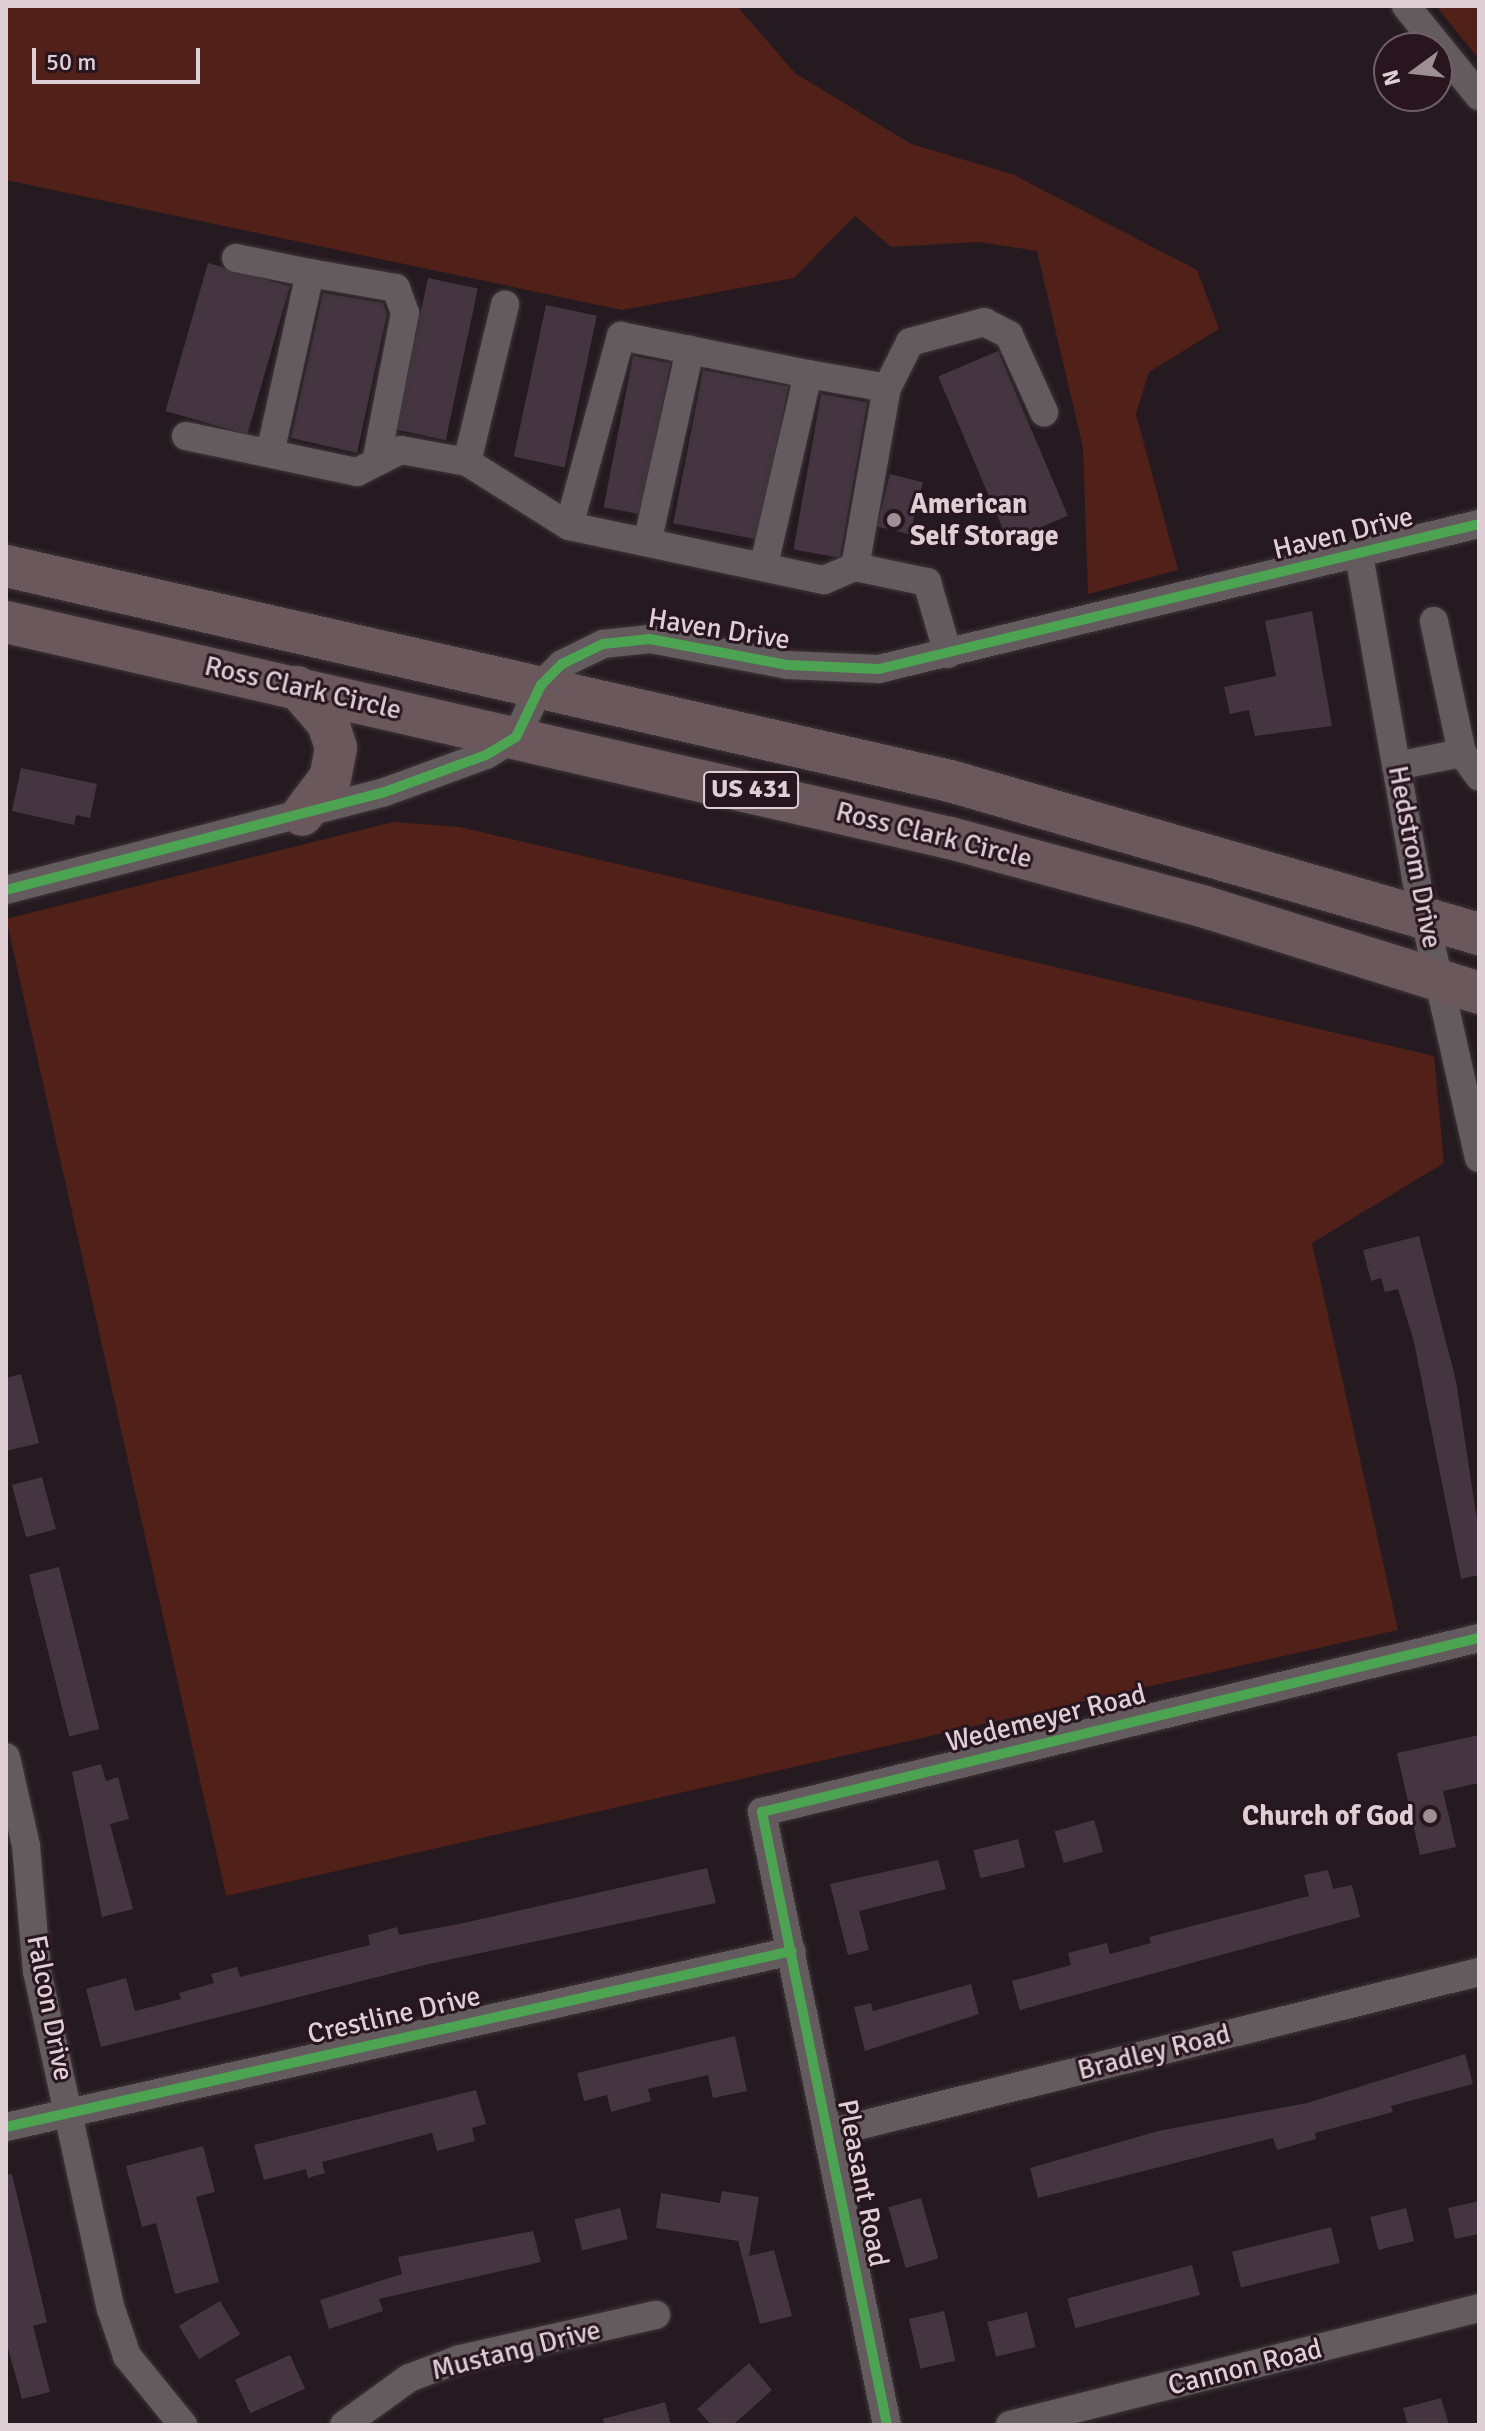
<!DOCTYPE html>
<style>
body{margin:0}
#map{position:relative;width:1485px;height:2431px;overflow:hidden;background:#241a1f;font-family:Signika,sans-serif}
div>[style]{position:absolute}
.green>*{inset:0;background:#502019}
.building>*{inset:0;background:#443540;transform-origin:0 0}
.roads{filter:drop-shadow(0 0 2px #3f363a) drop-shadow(0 0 2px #3f363a)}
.minor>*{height:28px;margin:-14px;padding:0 14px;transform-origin:14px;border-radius:14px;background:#635b5e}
.highway>*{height:42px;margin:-21px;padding:0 21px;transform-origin:21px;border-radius:21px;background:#6b585d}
.cycleway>*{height:10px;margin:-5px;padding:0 5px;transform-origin:5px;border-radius:5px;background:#4ca352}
.dots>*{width:22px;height:22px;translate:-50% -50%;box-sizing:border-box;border:4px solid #29151e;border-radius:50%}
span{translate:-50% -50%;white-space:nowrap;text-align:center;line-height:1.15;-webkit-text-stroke:6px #29151e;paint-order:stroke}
.shield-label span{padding:2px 6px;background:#29151e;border:2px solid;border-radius:6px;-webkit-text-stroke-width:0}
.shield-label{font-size:26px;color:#decfd5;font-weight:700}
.poi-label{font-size:28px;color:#decfd5;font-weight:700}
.left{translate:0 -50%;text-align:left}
.right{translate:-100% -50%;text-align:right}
.street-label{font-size:28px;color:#decfd5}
.frame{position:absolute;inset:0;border:8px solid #decfd5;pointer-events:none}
.north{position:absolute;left:1373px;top:32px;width:80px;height:80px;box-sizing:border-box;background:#29151e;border:2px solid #715f67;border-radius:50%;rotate:255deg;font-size:22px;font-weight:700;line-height:32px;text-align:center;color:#decfd5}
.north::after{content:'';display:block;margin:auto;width:28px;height:36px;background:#9d9095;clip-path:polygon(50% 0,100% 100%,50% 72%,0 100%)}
.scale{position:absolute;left:32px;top:48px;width:168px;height:36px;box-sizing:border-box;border:4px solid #decfd5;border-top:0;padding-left:10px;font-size:24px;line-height:28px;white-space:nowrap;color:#decfd5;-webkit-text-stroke:6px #29151e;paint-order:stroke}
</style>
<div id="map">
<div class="green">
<i style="clip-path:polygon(6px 6px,737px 6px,795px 73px,911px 144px,1012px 174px,1197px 270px,1219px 329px,1149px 372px,1136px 414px,1178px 570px,1088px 594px,1083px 448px,1037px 251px,978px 242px,891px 247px,855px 216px,794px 278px,622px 310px,6px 180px)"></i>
<i style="clip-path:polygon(1436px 6px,1479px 6px,1479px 59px)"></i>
<i style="clip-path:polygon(393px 822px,460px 827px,1434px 1056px,1444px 1163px,1312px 1243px,1398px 1630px,226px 1896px,6px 919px)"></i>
</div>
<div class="building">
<i style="left:208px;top:263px;width:85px;height:154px;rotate:16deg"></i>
<i style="left:428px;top:278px;width:51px;height:155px;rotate:12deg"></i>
<i style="clip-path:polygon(323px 293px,383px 303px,387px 314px,357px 453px,291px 438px)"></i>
<i style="left:546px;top:305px;width:52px;height:155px;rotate:12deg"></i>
<i style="left:998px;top:351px;width:179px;height:65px;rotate:67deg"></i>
<i style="left:633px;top:356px;width:38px;height:154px;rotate:11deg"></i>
<i style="left:703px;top:370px;width:87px;height:156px;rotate:11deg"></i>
<i style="left:821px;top:394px;width:47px;height:158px;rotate:10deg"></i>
<i style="left:890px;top:474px;width:34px;height:54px;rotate:14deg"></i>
<i style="clip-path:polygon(1312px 611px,1332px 726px,1255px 736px,1249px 710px,1230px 714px,1224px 687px,1276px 676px,1265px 621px)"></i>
<i style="clip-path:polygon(21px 768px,97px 784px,90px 818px,76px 815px,74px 825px,12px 811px)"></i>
<i style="clip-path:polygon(1419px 1236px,1456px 1381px,1479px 1533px,1479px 1575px,1461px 1579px,1414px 1342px,1398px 1289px,1385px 1292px,1381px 1278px,1371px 1281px,1363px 1250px)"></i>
<i style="clip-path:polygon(21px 1374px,39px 1443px,6px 1451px,6px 1378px)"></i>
<i style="left:42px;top:1477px;width:54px;height:31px;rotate:75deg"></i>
<i style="left:59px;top:1567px;width:167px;height:31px;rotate:76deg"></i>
<i style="clip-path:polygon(1479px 1735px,1479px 1783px,1443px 1791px,1456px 1847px,1420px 1855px,1397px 1753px)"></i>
<i style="clip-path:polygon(101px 1764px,106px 1781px,118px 1777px,129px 1819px,110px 1824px,133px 1909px,102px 1917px,72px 1772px)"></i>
<i style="left:1094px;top:1820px;width:33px;height:41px;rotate:74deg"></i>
<i style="left:1018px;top:1839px;width:29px;height:46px;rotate:76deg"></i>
<i style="clip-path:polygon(938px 1860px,946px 1889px,859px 1911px,869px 1950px,848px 1955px,830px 1884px)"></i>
<i style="clip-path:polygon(707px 1868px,716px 1903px,429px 1964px,101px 2047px,86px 1989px,126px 1978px,135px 2011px,181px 1999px,179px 1993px,214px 1983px,211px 1974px,237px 1967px,240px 1977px,370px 1945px,368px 1935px,397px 1927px,399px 1935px,459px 1924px)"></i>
<i style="clip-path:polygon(1328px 1870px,1333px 1889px,1352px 1885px,1360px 1917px,1020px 2010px,1012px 1981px,1071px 1965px,1068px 1953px,1107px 1943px,1110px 1954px,1151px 1943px,1149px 1937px,1309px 1896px,1304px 1875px)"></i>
<i style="clip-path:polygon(971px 1984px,979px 2014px,865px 2051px,854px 2007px,871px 2003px,873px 2011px)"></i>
<i style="clip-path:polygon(735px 2036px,747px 2091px,713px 2098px,708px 2075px,648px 2089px,651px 2101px,611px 2112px,607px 2095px,584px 2101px,577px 2073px)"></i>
<i style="clip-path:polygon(1465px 2054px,1473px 2084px,1391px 2106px,1393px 2112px,1315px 2133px,1316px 2139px,1277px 2150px,1273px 2138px,1038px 2198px,1030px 2168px,1158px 2131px,1307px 2103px)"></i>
<i style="clip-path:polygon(476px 2090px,486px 2124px,472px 2128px,475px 2141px,437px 2151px,432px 2133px,322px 2162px,325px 2173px,308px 2178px,306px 2169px,264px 2180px,254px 2145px)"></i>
<i style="clip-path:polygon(203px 2146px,215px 2192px,196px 2197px,219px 2282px,175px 2294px,156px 2223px,142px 2227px,126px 2166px)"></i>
<i style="clip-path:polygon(12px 2174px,47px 2322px,33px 2326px,50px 2392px,22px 2399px,6px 2341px,6px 2175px)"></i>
<i style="clip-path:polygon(722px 2191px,759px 2197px,749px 2256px,774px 2250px,792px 2316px,760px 2324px,738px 2241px,656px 2228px,661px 2193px,720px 2203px)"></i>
<i style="left:921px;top:2198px;width:63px;height:34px;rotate:74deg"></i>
<i style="clip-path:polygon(1479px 2201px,1479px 2234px,1455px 2239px,1448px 2208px)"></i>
<i style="left:620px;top:2208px;width:32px;height:47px;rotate:76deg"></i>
<i style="left:1406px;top:2208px;width:34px;height:37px;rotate:76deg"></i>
<i style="left:1331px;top:2227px;width:37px;height:102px;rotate:76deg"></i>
<i style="clip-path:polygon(533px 2231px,541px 2262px,379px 2299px,383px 2311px,329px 2329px,320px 2300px,402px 2274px,398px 2257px)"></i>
<i style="left:1192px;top:2265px;width:31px;height:129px;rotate:75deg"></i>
<i style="left:220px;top:2301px;width:39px;height:48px;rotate:59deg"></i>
<i style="left:944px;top:2311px;width:51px;height:36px;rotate:77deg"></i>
<i style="left:1027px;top:2312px;width:36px;height:41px;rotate:76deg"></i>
<i style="left:290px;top:2355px;width:37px;height:60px;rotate:66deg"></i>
<i style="clip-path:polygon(749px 2363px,772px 2390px,733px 2425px,711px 2425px,697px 2409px)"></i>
<i style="clip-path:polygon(1441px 2398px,1449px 2425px,1408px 2425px,1403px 2408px)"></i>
<i style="clip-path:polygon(665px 2402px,671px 2425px,604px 2425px,603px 2419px)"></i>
</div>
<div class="roads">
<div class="minor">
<i style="left:1406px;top:6px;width:116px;rotate:51deg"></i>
<i style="left:236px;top:258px;width:76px;rotate:11.5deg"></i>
<i style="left:310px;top:273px;width:184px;rotate:102.5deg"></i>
<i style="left:310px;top:273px;width:87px;rotate:9.9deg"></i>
<i style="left:396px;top:288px;width:27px;rotate:70deg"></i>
<i style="left:405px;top:313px;width:152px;rotate:101deg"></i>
<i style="left:808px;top:374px;width:80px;rotate:10deg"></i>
<i style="left:887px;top:388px;width:51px;rotate:-63.4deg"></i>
<i style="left:910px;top:342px;width:77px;rotate:-15.1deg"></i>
<i style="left:984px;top:322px;width:28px;rotate:27deg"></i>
<i style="left:1009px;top:335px;width:85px;rotate:65.6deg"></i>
<i style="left:186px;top:436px;width:175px;rotate:11.9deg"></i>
<i style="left:357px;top:472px;width:49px;rotate:-26.6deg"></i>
<i style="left:401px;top:450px;width:67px;rotate:10.3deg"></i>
<i style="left:467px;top:462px;width:120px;rotate:32.1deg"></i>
<i style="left:569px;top:526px;width:261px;rotate:12deg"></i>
<i style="left:824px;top:580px;width:34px;rotate:-23deg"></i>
<i style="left:855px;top:567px;width:74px;rotate:11.8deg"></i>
<i style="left:927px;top:582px;width:75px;rotate:73.7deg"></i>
<i style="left:467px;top:462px;width:162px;rotate:-76.4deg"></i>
<i style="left:569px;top:526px;width:197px;rotate:-74.7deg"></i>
<i style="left:621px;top:336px;width:191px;rotate:11.5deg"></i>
<i style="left:808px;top:374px;width:195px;rotate:103deg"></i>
<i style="left:648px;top:539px;width:194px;rotate:-77.5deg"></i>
<i style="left:1359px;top:555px;width:329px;rotate:80deg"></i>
<i style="left:1416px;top:879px;width:286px;rotate:77.3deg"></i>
<i style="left:855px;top:567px;width:182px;rotate:-79.9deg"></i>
<i style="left:1462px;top:753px;width:29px;rotate:54deg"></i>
<i style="left:1396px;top:766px;width:67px;rotate:-11.1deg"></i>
<i style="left:1462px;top:753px;width:135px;rotate:-102deg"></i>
<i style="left:6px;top:890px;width:388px;rotate:-14.5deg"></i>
<i style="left:382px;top:793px;width:111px;rotate:-20.1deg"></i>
<i style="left:486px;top:755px;width:35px;rotate:-31deg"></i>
<i style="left:516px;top:737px;width:58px;rotate:-64.3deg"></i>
<i style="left:541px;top:685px;width:30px;rotate:-45deg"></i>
<i style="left:562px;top:664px;width:46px;rotate:-26deg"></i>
<i style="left:603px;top:644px;width:47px;rotate:-6.1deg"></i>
<i style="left:650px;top:639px;width:139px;rotate:10.7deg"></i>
<i style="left:787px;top:665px;width:92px;rotate:2.5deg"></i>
<i style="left:879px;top:669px;width:617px;rotate:-13.59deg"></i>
<i style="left:6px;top:1757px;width:91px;rotate:77.3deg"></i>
<i style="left:26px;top:1846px;width:125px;rotate:85deg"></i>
<i style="left:37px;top:1971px;width:346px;rotate:77.7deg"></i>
<i style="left:111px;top:2309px;width:50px;rotate:71.2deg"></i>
<i style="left:127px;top:2356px;width:89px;rotate:50.9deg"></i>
<i style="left:6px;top:2127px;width:805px;rotate:-12.62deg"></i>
<i style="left:829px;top:2133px;width:670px;rotate:-13.91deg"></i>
<i style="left:344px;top:2425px;width:80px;rotate:-35.9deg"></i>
<i style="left:409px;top:2378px;width:54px;rotate:-20.4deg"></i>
<i style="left:460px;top:2359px;width:201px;rotate:-12.7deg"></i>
<i style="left:887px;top:2425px;width:626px;rotate:-101.53deg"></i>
<i style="left:762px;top:1812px;width:738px;rotate:-13.64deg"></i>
<i style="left:1010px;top:2425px;width:483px;rotate:-14deg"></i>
</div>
<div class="highway">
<i style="left:6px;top:566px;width:968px;rotate:12.83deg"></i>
<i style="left:950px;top:781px;width:551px;rotate:16.13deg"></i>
<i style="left:6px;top:622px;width:968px;rotate:12.89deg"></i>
<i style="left:950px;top:838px;width:261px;rotate:15.1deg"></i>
<i style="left:1202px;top:906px;width:290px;rotate:17.4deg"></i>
<i style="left:297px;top:687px;width:48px;rotate:49.3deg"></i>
<i style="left:328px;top:723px;width:26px;rotate:72deg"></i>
<i style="left:336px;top:748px;width:31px;rotate:101deg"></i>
<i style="left:330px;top:778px;width:46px;rotate:127.1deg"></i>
</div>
</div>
<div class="cycleway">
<i style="left:6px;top:890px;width:388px;rotate:-14.5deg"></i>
<i style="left:382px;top:793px;width:111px;rotate:-20.1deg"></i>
<i style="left:486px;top:755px;width:35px;rotate:-31deg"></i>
<i style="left:516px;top:737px;width:58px;rotate:-64.3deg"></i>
<i style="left:541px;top:685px;width:30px;rotate:-45deg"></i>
<i style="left:562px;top:664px;width:46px;rotate:-26deg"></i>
<i style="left:603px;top:644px;width:47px;rotate:-6.1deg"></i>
<i style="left:650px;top:639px;width:139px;rotate:10.7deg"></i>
<i style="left:787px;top:665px;width:92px;rotate:2.5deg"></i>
<i style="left:879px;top:669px;width:617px;rotate:-13.59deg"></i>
<i style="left:6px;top:2127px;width:805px;rotate:-12.62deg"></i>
<i style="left:887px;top:2425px;width:626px;rotate:-101.53deg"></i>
<i style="left:762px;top:1812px;width:738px;rotate:-13.64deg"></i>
</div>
<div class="dots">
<i style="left:894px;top:520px;background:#9d9095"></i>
<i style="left:1430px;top:1816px;background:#9d9095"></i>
</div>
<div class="shield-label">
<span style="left:751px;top:790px">US 431</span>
</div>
<div class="poi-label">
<span class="left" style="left:910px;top:520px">American<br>Self Storage</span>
<span class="right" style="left:1414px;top:1816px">Church of God</span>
</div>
<div class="street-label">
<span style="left:1343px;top:533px;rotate:-14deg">Haven Drive</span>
<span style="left:719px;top:629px;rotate:9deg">Haven Drive</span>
<span style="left:303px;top:688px;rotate:13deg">Ross Clark Circle</span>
<span style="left:934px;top:835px;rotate:14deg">Ross Clark Circle</span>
<span style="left:1415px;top:857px;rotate:79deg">Hedstrom Drive</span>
<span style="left:1046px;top:1718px;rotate:-14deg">Wedemeyer Road</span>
<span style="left:50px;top:2008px;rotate:79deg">Falcon Drive</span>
<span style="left:394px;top:2015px;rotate:-13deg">Crestline Drive</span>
<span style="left:1154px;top:2052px;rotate:-14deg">Bradley Road</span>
<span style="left:863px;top:2183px;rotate:79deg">Pleasant Road</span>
<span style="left:516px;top:2350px;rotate:-14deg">Mustang Drive</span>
<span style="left:1245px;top:2367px;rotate:-14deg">Cannon Road</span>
</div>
<div class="frame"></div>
<div class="north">N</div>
<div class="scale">50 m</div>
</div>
